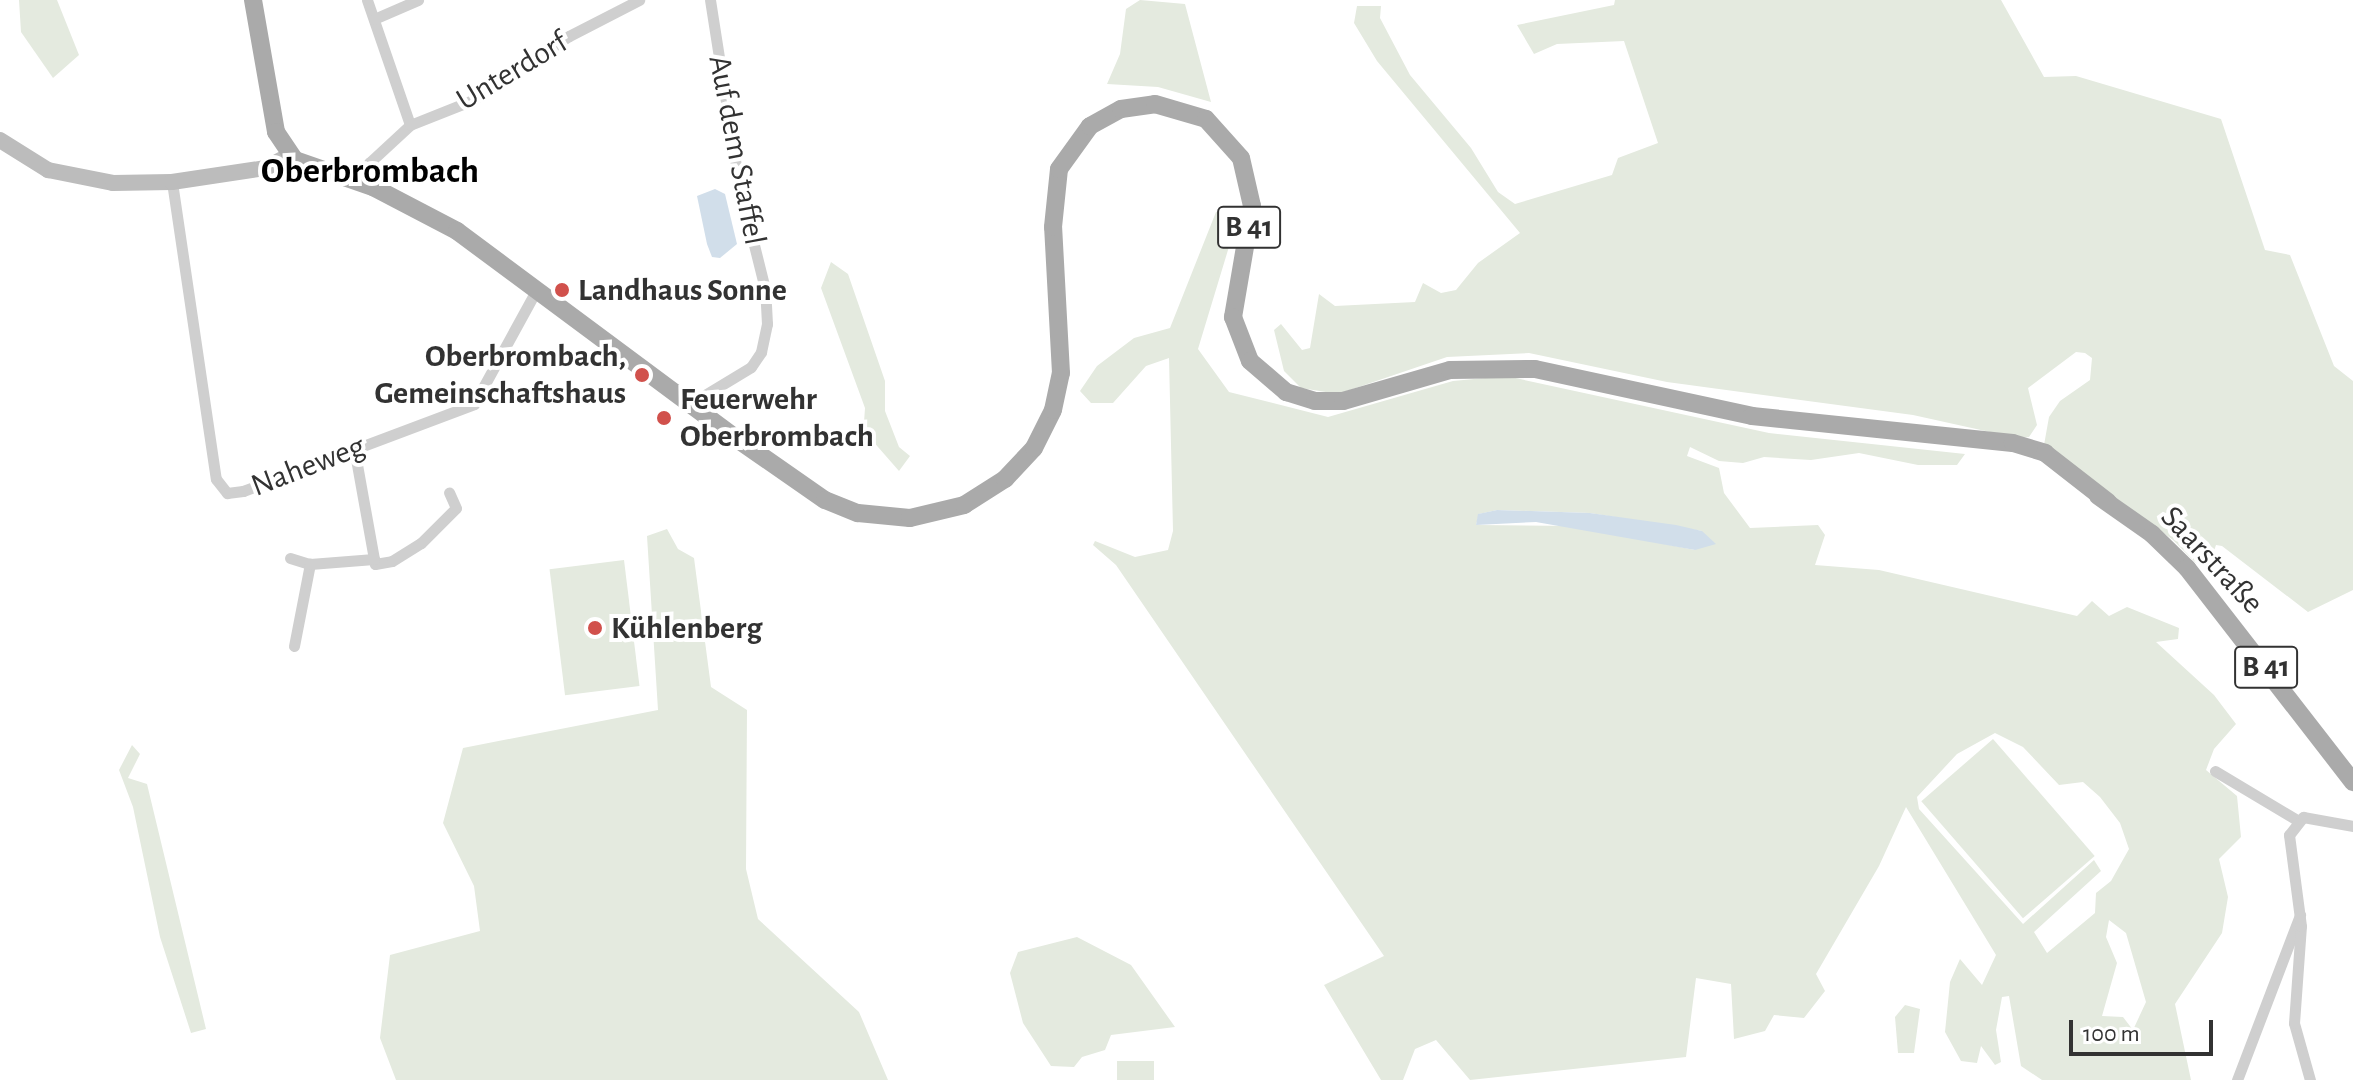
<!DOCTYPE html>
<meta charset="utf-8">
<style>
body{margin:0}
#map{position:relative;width:2353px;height:1080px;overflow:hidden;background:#fff;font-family:"Alegreya Sans",sans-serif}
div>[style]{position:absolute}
.green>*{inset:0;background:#e4eadf;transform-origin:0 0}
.water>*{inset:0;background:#d1deea}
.street>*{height:11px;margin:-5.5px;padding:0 5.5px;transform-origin:5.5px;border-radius:5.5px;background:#cfcfcf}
.secondary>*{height:16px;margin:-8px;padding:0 8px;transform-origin:8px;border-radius:8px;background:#bcbcbc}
.primary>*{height:18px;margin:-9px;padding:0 9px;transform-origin:9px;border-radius:9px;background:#aaa}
.dots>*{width:22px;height:22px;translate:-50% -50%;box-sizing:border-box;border:4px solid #fff;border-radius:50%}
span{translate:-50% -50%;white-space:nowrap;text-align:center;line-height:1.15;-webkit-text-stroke:8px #fff;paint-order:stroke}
.shield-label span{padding:2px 6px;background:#fff;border:2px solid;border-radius:6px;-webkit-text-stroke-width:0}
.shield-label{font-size:30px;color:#323232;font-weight:700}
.street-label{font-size:32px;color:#323232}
.poi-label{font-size:32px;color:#323232;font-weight:700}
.left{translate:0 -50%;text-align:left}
.right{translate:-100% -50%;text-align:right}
.quarter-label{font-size:36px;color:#000;font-weight:700}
.scale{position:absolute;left:2069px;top:1020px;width:144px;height:36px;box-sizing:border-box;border:4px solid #323232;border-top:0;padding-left:10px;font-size:24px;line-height:28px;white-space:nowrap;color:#323232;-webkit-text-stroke:6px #fff;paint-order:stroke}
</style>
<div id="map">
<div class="green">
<i style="clip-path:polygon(19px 0,57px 0,79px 55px,53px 78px,21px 32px)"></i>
<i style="clip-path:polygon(1140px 0,1185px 4px,1211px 102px,1158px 87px,1107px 84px,1120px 54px,1126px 9px)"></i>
<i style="clip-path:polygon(1615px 0,2001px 0,2044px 77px,2076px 76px,2221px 119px,2265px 250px,2290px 255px,2334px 366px,2353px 381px,2353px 590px,2308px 612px,2222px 546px,2216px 545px,2210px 563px,2197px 564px,2173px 540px,2044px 445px,2049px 417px,2060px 401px,2090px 380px,2092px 358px,2085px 353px,2076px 352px,2028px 388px,2037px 425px,2029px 437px,2017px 438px,1913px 415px,1667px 382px,1529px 353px,1447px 357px,1338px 394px,1301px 388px,1284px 371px,1274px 330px,1281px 324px,1302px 350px,1310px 348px,1319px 294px,1335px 306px,1415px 302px,1423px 283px,1441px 293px,1456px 290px,1478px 263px,1520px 233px,1377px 61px,1354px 23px,1357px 6px,1381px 6px,1380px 18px,1410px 75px,1471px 148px,1498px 192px,1515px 204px,1612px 175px,1618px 158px,1658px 143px,1624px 41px,1557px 44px,1534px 54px,1517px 25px,1614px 5px)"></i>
<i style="clip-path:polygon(evenodd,1216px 212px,1238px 217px,1198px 349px,1229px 392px,1328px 417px,1453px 381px,1506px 376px,1769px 433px,1965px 454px,1957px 465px,1918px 465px,1859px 453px,1811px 460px,1764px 457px,1743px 463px,1719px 461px,1690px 447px,1687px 456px,1719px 468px,1724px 493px,1750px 528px,1818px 525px,1825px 535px,1815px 565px,1879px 570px,2077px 616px,2092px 601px,2109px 616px,2127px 607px,2179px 628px,2178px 639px,2156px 642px,2214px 695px,2236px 724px,2214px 749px,2206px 770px,2237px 796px,2241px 837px,2219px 859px,2228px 897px,2222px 933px,2175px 1004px,2191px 1080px,2042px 1080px,2021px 1066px,2009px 996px,2002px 997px,1996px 1030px,2001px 1062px,1995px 1065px,1981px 1046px,1977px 1063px,1961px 1061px,1945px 1032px,1950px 982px,1960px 959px,1982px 985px,1996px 955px,1906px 807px,1879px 866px,1816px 974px,1825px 991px,1804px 1018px,1774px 1015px,1765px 1031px,1734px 1039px,1731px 984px,1696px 978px,1686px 1057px,1470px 1080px,1436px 1040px,1415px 1049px,1403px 1080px,1381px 1080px,1324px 985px,1384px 956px,1116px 565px,1093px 545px,1095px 541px,1135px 557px,1168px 550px,1173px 531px,1169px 358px,1146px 366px,1113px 403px,1091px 403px,1080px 391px,1097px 366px,1134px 338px,1170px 328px,1216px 212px,1497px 510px,1590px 513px,1702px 531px,1695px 550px,1573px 526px,1476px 525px,1479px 514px,1497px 510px,1216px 212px,1995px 733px,2023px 747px,2059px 785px,2083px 782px,2100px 797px,2120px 823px,2129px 849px,2111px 881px,2096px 893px,2095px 913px,2047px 953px,2034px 932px,2101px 871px,2094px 860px,2023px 924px,1919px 809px,1917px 797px,1957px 754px,1995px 733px,1216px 212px,2109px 920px,2126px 933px,2146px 1002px,2133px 1030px,2123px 1017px,2102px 1016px,2117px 963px,2106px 937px,2109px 920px)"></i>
<i style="clip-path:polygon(831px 262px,848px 274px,885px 381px,885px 411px,899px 447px,910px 456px,899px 471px,871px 439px,864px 422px,865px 408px,821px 288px)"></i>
<i style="clip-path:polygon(667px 529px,678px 549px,694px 558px,711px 687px,747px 710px,746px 869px,758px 919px,859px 1012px,888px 1080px,396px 1080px,380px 1038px,390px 955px,480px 931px,474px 886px,443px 823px,463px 748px,658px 710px,647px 536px)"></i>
<i style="left:624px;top:560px;width:127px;height:75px;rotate:83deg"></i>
<i style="left:1993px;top:739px;width:155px;height:95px;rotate:49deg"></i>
<i style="clip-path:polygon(132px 745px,140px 754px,128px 778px,147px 784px,206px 1029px,191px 1033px,160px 937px,133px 807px,119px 770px)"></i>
<i style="clip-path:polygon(1077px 937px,1131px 965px,1175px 1027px,1111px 1035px,1105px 1050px,1082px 1057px,1074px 1067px,1051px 1066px,1023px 1023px,1010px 973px,1018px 952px)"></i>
<i style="clip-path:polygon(1905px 1005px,1920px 1009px,1914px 1053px,1898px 1053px,1895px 1017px)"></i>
<i style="left:1117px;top:1061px;width:37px;height:19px"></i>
</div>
<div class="water">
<i style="clip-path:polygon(715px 189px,725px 194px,737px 244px,720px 258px,712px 257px,707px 244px,697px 196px)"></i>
<i style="clip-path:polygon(1497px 510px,1590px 513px,1676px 525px,1702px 531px,1716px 544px,1695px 550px,1536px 522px,1476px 525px,1478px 514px)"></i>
</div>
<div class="street">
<i style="left:367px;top:0;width:132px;rotate:71deg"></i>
<i style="left:374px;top:19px;width:48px;rotate:-23.4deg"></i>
<i style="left:359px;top:181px;width:21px;rotate:-61deg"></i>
<i style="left:369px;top:163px;width:56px;rotate:-42.8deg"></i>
<i style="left:410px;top:125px;width:68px;rotate:-21.6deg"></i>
<i style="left:473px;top:100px;width:115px;rotate:-33.7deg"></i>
<i style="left:569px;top:36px;width:79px;rotate:-27.2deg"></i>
<i style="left:172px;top:182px;width:300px;rotate:81.6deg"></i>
<i style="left:216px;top:479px;width:18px;rotate:52deg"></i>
<i style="left:227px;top:493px;width:16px;rotate:-7deg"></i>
<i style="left:243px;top:491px;width:247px;rotate:-20.6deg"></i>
<i style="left:474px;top:404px;width:131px;rotate:-61.3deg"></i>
<i style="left:690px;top:404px;width:71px;rotate:-31.2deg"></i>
<i style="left:751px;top:367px;width:18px;rotate:-56deg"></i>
<i style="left:761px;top:352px;width:29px;rotate:-78deg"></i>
<i style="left:767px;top:324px;width:35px;rotate:-93deg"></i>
<i style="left:765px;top:289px;width:107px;rotate:-104deg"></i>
<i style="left:739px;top:185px;width:187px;rotate:-98.9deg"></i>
<i style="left:290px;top:558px;width:21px;rotate:17deg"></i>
<i style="left:374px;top:559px;width:5px;rotate:79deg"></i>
<i style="left:375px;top:564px;width:17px;rotate:-10deg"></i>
<i style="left:392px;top:561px;width:34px;rotate:-32deg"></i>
<i style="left:421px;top:543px;width:49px;rotate:-45deg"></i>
<i style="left:456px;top:508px;width:17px;rotate:-114deg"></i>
<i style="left:294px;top:646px;width:84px;rotate:-79deg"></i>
<i style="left:310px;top:564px;width:64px;rotate:-4.5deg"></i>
<i style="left:374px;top:559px;width:113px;rotate:-100.2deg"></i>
<i style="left:2215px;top:771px;width:96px;rotate:30.9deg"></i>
<i style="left:2237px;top:1080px;width:177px;rotate:-69.1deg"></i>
<i style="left:2310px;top:1080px;width:59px;rotate:-105.7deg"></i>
<i style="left:2294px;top:1023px;width:97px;rotate:-85.9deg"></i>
<i style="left:2301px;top:926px;width:92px;rotate:-97.5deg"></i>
<i style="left:2289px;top:835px;width:23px;rotate:-52deg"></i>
<i style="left:2303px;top:817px;width:51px;rotate:10.2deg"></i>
</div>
<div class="secondary">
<i style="left:0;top:140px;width:57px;rotate:32deg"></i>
<i style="left:48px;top:170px;width:66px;rotate:11.3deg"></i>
<i style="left:113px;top:183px;width:59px;rotate:-1deg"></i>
<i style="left:172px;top:182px;width:95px;rotate:-8.5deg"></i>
<i style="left:266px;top:168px;width:26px;rotate:-29deg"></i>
</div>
<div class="primary">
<i style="left:253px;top:0;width:134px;rotate:80.1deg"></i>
<i style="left:276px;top:132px;width:34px;rotate:56deg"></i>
<i style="left:295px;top:160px;width:83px;rotate:19.1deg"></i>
<i style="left:373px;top:187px;width:95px;rotate:27.6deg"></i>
<i style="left:457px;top:231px;width:352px;rotate:36.6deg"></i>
<i style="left:740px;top:441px;width:103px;rotate:34.8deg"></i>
<i style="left:825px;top:500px;width:35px;rotate:22deg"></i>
<i style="left:858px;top:513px;width:52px;rotate:5.5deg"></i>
<i style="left:910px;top:518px;width:56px;rotate:-13.5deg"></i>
<i style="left:964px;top:505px;width:49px;rotate:-32.4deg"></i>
<i style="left:1005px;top:479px;width:42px;rotate:-46.9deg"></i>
<i style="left:1034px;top:448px;width:42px;rotate:-63.4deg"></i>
<i style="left:1053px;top:410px;width:38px;rotate:-78deg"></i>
<i style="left:1061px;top:373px;width:146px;rotate:-93.1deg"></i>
<i style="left:1053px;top:227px;width:58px;rotate:-84.1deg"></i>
<i style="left:1059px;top:169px;width:53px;rotate:-54.2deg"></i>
<i style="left:1090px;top:126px;width:35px;rotate:-29deg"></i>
<i style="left:1121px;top:109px;width:34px;rotate:-8deg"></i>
<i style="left:1155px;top:104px;width:53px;rotate:16.4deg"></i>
<i style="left:1206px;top:119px;width:52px;rotate:48.1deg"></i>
<i style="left:1241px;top:158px;width:49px;rotate:77.1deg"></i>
<i style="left:1252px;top:206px;width:113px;rotate:99.7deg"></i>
<i style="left:1233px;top:317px;width:47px;rotate:68.9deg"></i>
<i style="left:1250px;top:361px;width:48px;rotate:40.7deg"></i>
<i style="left:1286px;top:392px;width:30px;rotate:17deg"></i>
<i style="left:1315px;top:401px;width:28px"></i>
<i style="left:1343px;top:401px;width:111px;rotate:-16.2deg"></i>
<i style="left:1450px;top:370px;width:85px;rotate:-0.7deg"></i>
<i style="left:1535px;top:369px;width:222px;rotate:12.2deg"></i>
<i style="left:1752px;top:416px;width:262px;rotate:5.9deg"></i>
<i style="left:2013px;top:443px;width:34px;rotate:17deg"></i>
<i style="left:2045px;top:453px;width:80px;rotate:37.9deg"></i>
<i style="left:2098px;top:496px;width:66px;rotate:35.1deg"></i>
<i style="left:2152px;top:534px;width:49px;rotate:44.2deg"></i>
<i style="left:2187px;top:568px;width:271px;rotate:52.2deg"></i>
</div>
<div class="dots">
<i style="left:562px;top:290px;background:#d1514c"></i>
<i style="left:642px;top:375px;background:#d1514c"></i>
<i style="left:664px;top:418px;background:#d1514c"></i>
<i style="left:595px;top:628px;background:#d1514c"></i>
</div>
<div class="shield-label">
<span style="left:1249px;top:227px">B 41</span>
<span style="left:2266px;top:667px">B 41</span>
</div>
<div class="street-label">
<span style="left:512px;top:71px;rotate:-31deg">Unterdorf</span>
<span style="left:737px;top:150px;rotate:79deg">Auf dem Staffel</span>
<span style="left:308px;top:466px;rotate:-21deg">Naheweg</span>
<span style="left:2212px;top:560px;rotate:47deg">Saarstraße</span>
</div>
<div class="poi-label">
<span class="left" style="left:578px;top:290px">Landhaus Sonne</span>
<span class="right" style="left:626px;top:375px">Oberbrombach,<br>Gemeinschaftshaus</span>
<span class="left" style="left:680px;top:418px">Feuerwehr<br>Oberbrombach</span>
<span class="left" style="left:611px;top:628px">Kühlenberg</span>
</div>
<div class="quarter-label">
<span style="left:370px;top:172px">Oberbrombach</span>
</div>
<div class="scale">100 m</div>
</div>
